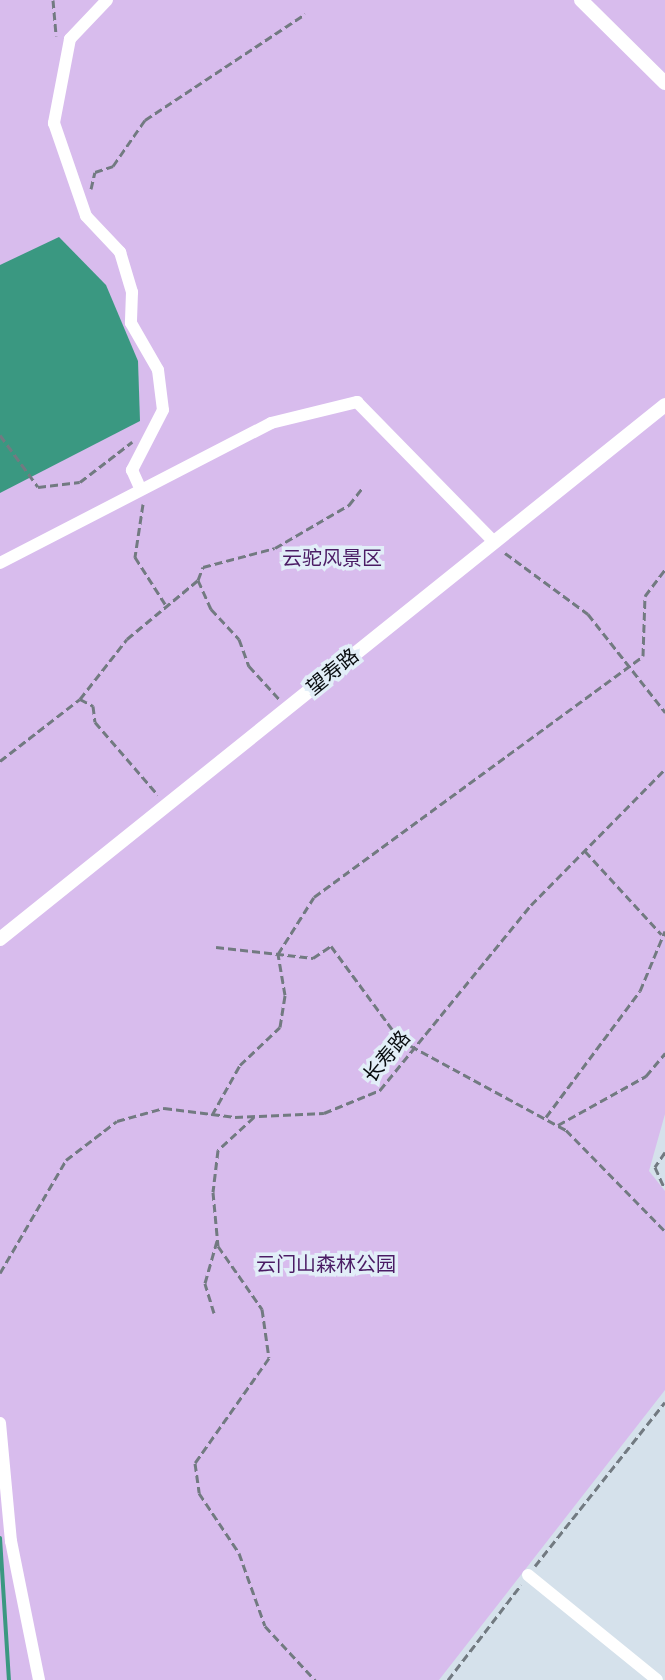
<!DOCTYPE html>
<meta charset="utf-8">
<style>
body{margin:0}
#map{position:relative;width:665px;height:1680px;overflow:hidden;background:#d5e1eb;font-family:"Golos Text","Noto Sans SC",sans-serif}
div>[style]{position:absolute}
.green>*{inset:0;background:#d8bced}
.water>*{inset:0;background:#3a9881}
.stream>*{height:4px;margin:-2px;padding:0 2px;transform-origin:2px;border-radius:2px;background:#3a9881}
.path>*{height:3px;margin-top:-1.5px;transform-origin:0;background:repeating-linear-gradient(90deg,#727a81 0 8px,transparent 0 12px)}
.minor>*{height:12px;margin:-6px;padding:0 6px;transform-origin:6px;border-radius:6px;background:#fff}
.tertiary>*{height:14px;margin:-7px;padding:0 7px;transform-origin:7px;border-radius:7px;background:#fff}
span{translate:-50% -50%;white-space:nowrap;text-align:center;line-height:1.15;-webkit-text-stroke:7px #e2eef8;paint-order:stroke}
.park-label{font-size:20px;color:#4b1c65}
.street-label{font-size:20px;color:#080c0f}
</style>
<div id="map">
<div class="green">
<i style="clip-path:polygon(0 0,665px 0,665px 1114px,649px 1171px,665px 1191px,665px 1390px,439px 1680px,0 1680px)"></i>
</div>
<div class="water">
<i style="clip-path:polygon(59px 237px,106px 285px,138px 361px,140px 421px,0 493px,0 265px)"></i>
</div>
<div class="stream">
<i style="left:0;top:1538px;width:142px;rotate:86.4deg"></i>
</div>
<div class="path">
<i style="left:53px;top:0;width:36px;rotate:85deg"></i>
<i style="left:91px;top:189px;width:17px;rotate:-77deg"></i>
<i style="left:95px;top:172px;width:19px;rotate:-18deg"></i>
<i style="left:113px;top:166px;width:56px;rotate:-55.2deg"></i>
<i style="left:145px;top:120px;width:192px;rotate:-33.5deg"></i>
<i style="left:0;top:435px;width:64px;rotate:53.8deg"></i>
<i style="left:38px;top:487px;width:42px;rotate:-6.8deg"></i>
<i style="left:80px;top:482px;width:66px;rotate:-37.6deg"></i>
<i style="left:143px;top:504px;width:54px;rotate:98.6deg"></i>
<i style="left:135px;top:557px;width:56px;rotate:57.4deg"></i>
<i style="left:505px;top:553px;width:103px;rotate:36.3deg"></i>
<i style="left:588px;top:614px;width:125px;rotate:51.8deg"></i>
<i style="left:198px;top:580px;width:32px;rotate:66deg"></i>
<i style="left:211px;top:609px;width:41px;rotate:47deg"></i>
<i style="left:239px;top:639px;width:29px;rotate:70deg"></i>
<i style="left:249px;top:666px;width:45px;rotate:47.7deg"></i>
<i style="left:80px;top:699px;width:15px;rotate:28deg"></i>
<i style="left:93px;top:706px;width:16px;rotate:83deg"></i>
<i style="left:95px;top:722px;width:96px;rotate:49.2deg"></i>
<i style="left:0;top:761px;width:101px;rotate:-37.8deg"></i>
<i style="left:80px;top:699px;width:76px;rotate:-51.9deg"></i>
<i style="left:127px;top:639px;width:92px;rotate:-39.7deg"></i>
<i style="left:198px;top:580px;width:14px;rotate:-69deg"></i>
<i style="left:203px;top:567px;width:74px;rotate:-14.8deg"></i>
<i style="left:275px;top:548px;width:86px;rotate:-30.2deg"></i>
<i style="left:349px;top:505px;width:23px;rotate:-52deg"></i>
<i style="left:585px;top:851px;width:113px;rotate:47.5deg"></i>
<i style="left:216px;top:947px;width:98px;rotate:6.5deg"></i>
<i style="left:313px;top:958px;width:22px;rotate:-34deg"></i>
<i style="left:331px;top:946px;width:117px;rotate:53.7deg"></i>
<i style="left:400px;top:1040px;width:189px;rotate:28.5deg"></i>
<i style="left:566px;top:1130px;width:141px;rotate:45.6deg"></i>
<i style="left:212px;top:1115px;width:57px;rotate:-60.8deg"></i>
<i style="left:240px;top:1065px;width:55px;rotate:-43.5deg"></i>
<i style="left:280px;top:1027px;width:32px;rotate:-81deg"></i>
<i style="left:285px;top:995px;width:42px;rotate:-99.7deg"></i>
<i style="left:278px;top:954px;width:67px;rotate:-57.7deg"></i>
<i style="left:314px;top:897px;width:408px;rotate:-36.2deg"></i>
<i style="left:643px;top:656px;width:60px;rotate:-88.1deg"></i>
<i style="left:645px;top:596px;width:34px;rotate:-53deg"></i>
<i style="left:254px;top:1117px;width:49px;rotate:137.5deg"></i>
<i style="left:218px;top:1150px;width:42px;rotate:96.8deg"></i>
<i style="left:213px;top:1192px;width:54px;rotate:84.7deg"></i>
<i style="left:218px;top:1246px;width:77px;rotate:55.1deg"></i>
<i style="left:262px;top:1309px;width:49px;rotate:81.9deg"></i>
<i style="left:269px;top:1358px;width:128px;rotate:125.2deg"></i>
<i style="left:195px;top:1463px;width:30px;rotate:82deg"></i>
<i style="left:199px;top:1493px;width:72px;rotate:56.3deg"></i>
<i style="left:239px;top:1553px;width:77px;rotate:70.4deg"></i>
<i style="left:265px;top:1626px;width:74px;rotate:47.2deg"></i>
<i style="left:546px;top:1117px;width:157px;rotate:-53.3deg"></i>
<i style="left:640px;top:991px;width:65px;rotate:-67.4deg"></i>
<i style="left:558px;top:1125px;width:101px;rotate:-29.1deg"></i>
<i style="left:646px;top:1076px;width:30px;rotate:-50deg"></i>
<i style="left:665px;top:1152px;width:18px;rotate:124deg"></i>
<i style="left:655px;top:1167px;width:24px;rotate:66deg"></i>
<i style="left:0;top:1273px;width:131px;rotate:-59.7deg"></i>
<i style="left:66px;top:1160px;width:64px;rotate:-37.4deg"></i>
<i style="left:117px;top:1121px;width:49px;rotate:-15.5deg"></i>
<i style="left:164px;top:1108px;width:72px;rotate:7.2deg"></i>
<i style="left:235px;top:1117px;width:89px;rotate:-2.6deg"></i>
<i style="left:324px;top:1113px;width:61px;rotate:-22.3deg"></i>
<i style="left:380px;top:1090px;width:239px;rotate:-50.8deg"></i>
<i style="left:531px;top:905px;width:191px;rotate:-45.4deg"></i>
<i style="left:214px;top:1313px;width:31px;rotate:-107deg"></i>
<i style="left:205px;top:1283px;width:44px;rotate:-74.1deg"></i>
<i style="left:535px;top:1566px;width:209px;rotate:-51.6deg"></i>
<i style="left:448px;top:1680px;width:120px;rotate:-52.5deg"></i>
</div>
<div class="minor">
<i style="left:107px;top:0;width:54px;rotate:133.5deg"></i>
<i style="left:70px;top:39px;width:86px;rotate:100.8deg"></i>
<i style="left:54px;top:123px;width:98px;rotate:71deg"></i>
<i style="left:86px;top:216px;width:50px;rotate:46.6deg"></i>
<i style="left:120px;top:252px;width:42px;rotate:73.3deg"></i>
<i style="left:132px;top:292px;width:31px;rotate:92deg"></i>
<i style="left:131px;top:323px;width:54px;rotate:60.1deg"></i>
<i style="left:158px;top:370px;width:40px;rotate:82.9deg"></i>
<i style="left:163px;top:410px;width:68px;rotate:117.3deg"></i>
<i style="left:132px;top:470px;width:20px;rotate:66deg"></i>
<i style="left:0;top:563px;width:305px;rotate:-27.3deg"></i>
<i style="left:271px;top:423px;width:89px;rotate:-13.7deg"></i>
<i style="left:357px;top:402px;width:196px;rotate:45.6deg"></i>
<i style="left:0;top:1423px;width:119px;rotate:84.7deg"></i>
<i style="left:11px;top:1541px;width:142px;rotate:78.6deg"></i>
<i style="left:528px;top:1575px;width:166px;rotate:39.1deg"></i>
</div>
<div class="tertiary">
<i style="left:581px;top:0;width:118px;rotate:44.7deg"></i>
<i style="left:0;top:939px;width:853px;rotate:-38.76deg"></i>
</div>
<div class="park-label">
<span style="left:332px;top:557px">云驼风景区</span>
<span style="left:326px;top:1263px">云门山森林公园</span>
</div>
<div class="street-label">
<span style="left:332px;top:671px;rotate:-39deg">望寿路</span>
<span style="left:386px;top:1056px;rotate:-50deg">长寿路</span>
</div>
</div>
